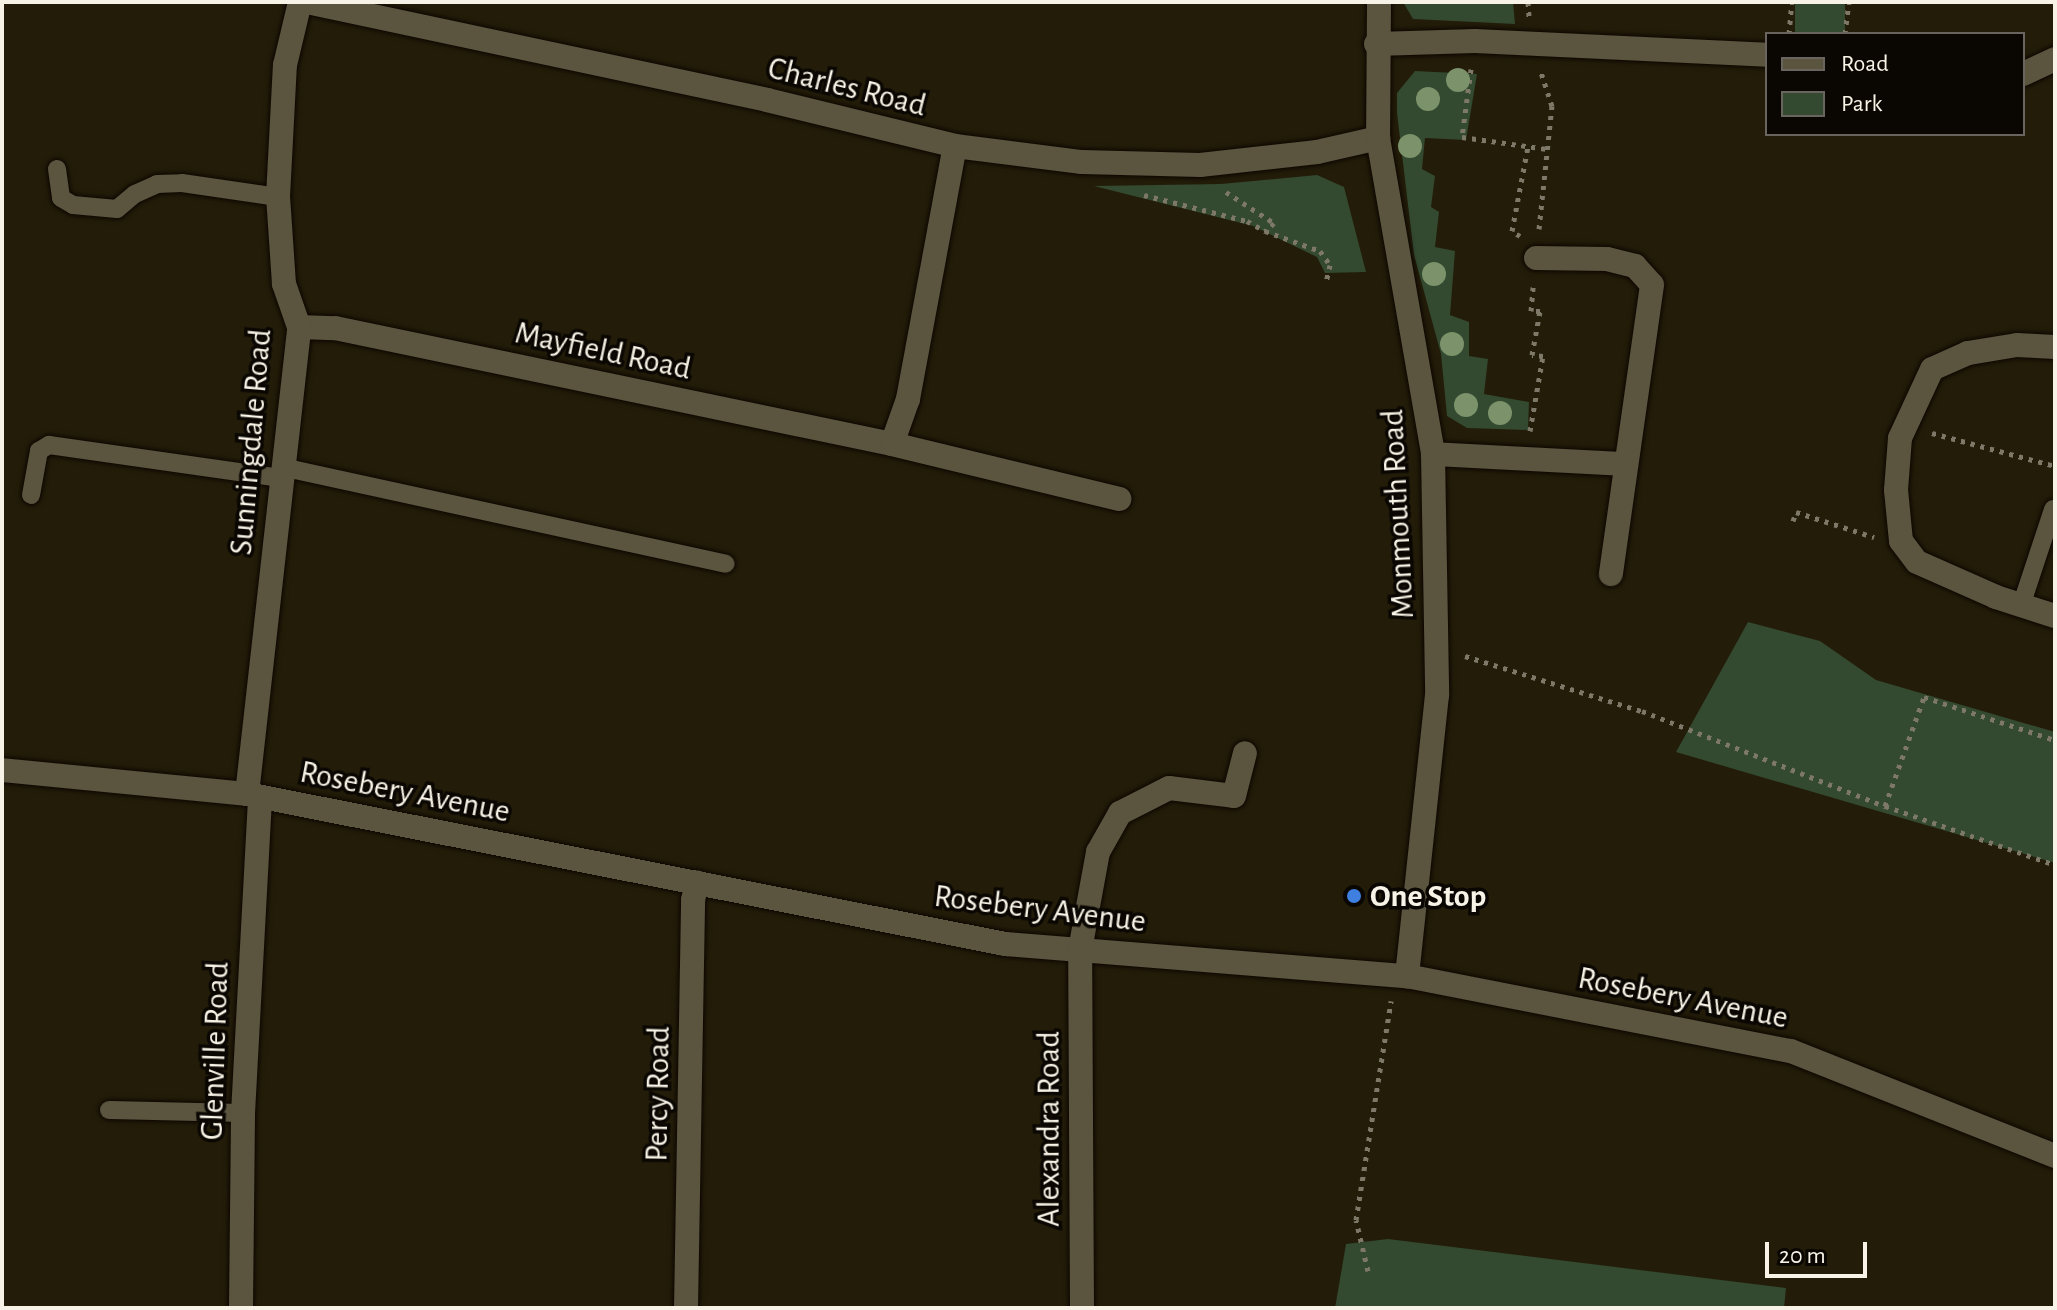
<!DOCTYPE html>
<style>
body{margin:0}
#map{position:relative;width:2057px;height:1310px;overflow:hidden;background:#231c09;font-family:"Alegreya Sans",sans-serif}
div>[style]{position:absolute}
.green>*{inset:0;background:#334930;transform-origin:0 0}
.path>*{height:5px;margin-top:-2.5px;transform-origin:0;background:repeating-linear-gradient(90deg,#7e7868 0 4px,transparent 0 10px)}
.roads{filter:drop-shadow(0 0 2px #0c0600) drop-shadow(0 0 2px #0c0600)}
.lane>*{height:18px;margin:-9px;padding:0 9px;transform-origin:9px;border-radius:9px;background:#5b543f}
.street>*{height:24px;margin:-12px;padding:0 12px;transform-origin:12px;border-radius:12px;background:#5b543f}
.trees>*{width:24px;height:24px;margin:-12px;border-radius:50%;background:#7b926b}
.dots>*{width:22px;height:22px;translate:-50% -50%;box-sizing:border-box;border:4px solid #0a0702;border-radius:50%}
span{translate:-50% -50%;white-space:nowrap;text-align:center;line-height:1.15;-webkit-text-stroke:7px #0a0702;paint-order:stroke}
.street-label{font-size:32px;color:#f8f3e7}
.poi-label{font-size:32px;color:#f8f3e7;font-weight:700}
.left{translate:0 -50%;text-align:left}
.frame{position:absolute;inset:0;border:4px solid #f8f3e7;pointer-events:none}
.legend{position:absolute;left:1765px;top:32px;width:260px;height:104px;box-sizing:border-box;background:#0a0702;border:2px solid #69655e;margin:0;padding:10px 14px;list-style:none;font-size:24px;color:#f8f3e7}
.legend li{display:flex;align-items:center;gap:16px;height:40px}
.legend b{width:40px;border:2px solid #69655e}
.scale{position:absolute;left:1765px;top:1242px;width:102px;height:36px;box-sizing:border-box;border:4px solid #f8f3e7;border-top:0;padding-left:10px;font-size:24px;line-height:28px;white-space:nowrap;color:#f8f3e7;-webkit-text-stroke:6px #0a0702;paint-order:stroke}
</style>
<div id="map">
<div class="green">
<i style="clip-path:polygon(1403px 2px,1513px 2px,1515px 24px,1413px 19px)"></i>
<i style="left:1795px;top:2px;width:50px;height:32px"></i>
<i style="clip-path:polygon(1415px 71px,1477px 74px,1466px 140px,1425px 138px,1422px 169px,1435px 176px,1431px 207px,1439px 212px,1435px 247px,1455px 251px,1450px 315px,1469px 322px,1469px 356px,1488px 359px,1484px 394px,1529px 402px,1528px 430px,1467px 428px,1447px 416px,1441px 354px,1414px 255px,1397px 113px,1397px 93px)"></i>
<i style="clip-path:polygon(1317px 175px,1344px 187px,1366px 272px,1325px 273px,1317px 257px,1253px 226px,1094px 186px,1221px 184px)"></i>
<i style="clip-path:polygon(1748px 622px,1820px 641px,1876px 680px,2055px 732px,2055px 863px,1676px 752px)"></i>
<i style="clip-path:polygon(1388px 1239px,1786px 1288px,1784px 1308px,1335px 1308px,1346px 1244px)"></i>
</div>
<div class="path">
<i style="left:1528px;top:2px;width:15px;rotate:86deg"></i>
<i style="left:1789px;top:34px;width:32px;rotate:-85deg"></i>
<i style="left:1845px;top:34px;width:32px;rotate:-83deg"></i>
<i style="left:1471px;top:69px;width:69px;rotate:97.5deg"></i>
<i style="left:1462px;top:137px;width:86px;rotate:8deg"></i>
<i style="left:1226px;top:192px;width:57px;rotate:32.9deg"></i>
<i style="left:1274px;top:223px;width:12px;rotate:138deg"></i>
<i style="left:1265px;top:231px;width:59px;rotate:20deg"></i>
<i style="left:1320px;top:251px;width:17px;rotate:54deg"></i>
<i style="left:1330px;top:265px;width:17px;rotate:103deg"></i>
<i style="left:1144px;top:195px;width:106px;rotate:14.2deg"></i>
<i style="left:1247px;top:221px;width:21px;rotate:29deg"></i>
<i style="left:1539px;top:229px;width:124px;rotate:-84deg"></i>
<i style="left:1552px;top:106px;width:35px;rotate:-108deg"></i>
<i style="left:1520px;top:236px;width:9px;rotate:-148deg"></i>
<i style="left:1512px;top:231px;width:86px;rotate:-79.3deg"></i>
<i style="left:1530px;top:431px;width:76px;rotate:-80.2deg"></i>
<i style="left:1543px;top:356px;width:11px;rotate:-175deg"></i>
<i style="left:1532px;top:355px;width:45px;rotate:-79.7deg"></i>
<i style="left:1540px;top:311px;width:9px;rotate:180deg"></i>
<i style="left:1531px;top:311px;width:24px;rotate:-85deg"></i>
<i style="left:1932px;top:433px;width:127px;rotate:15deg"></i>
<i style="left:1793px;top:521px;width:9px;rotate:-72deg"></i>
<i style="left:1796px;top:512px;width:82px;rotate:17.8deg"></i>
<i style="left:1465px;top:656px;width:185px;rotate:17.3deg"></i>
<i style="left:1642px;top:711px;width:261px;rotate:21.4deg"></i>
<i style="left:1885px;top:806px;width:180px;rotate:19.1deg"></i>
<i style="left:1885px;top:806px;width:116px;rotate:-70.3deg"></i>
<i style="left:1924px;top:697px;width:138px;rotate:18.2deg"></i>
<i style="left:1368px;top:1271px;width:52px;rotate:-103.2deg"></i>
<i style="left:1356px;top:1220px;width:222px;rotate:-80.9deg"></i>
</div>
<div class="roads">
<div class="lane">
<i style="left:57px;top:169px;width:29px;rotate:82deg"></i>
<i style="left:61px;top:198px;width:14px;rotate:30deg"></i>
<i style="left:73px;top:205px;width:44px;rotate:5.2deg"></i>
<i style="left:117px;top:209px;width:23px;rotate:-40deg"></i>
<i style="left:135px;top:194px;width:24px;rotate:-24deg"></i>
<i style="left:157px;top:184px;width:25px;rotate:-2deg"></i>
<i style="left:182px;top:183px;width:97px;rotate:8.3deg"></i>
<i style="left:282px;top:467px;width:454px;rotate:12.3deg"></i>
<i style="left:31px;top:495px;width:45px;rotate:-79.7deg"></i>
<i style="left:39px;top:451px;width:12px;rotate:-31deg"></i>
<i style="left:49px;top:445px;width:234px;rotate:8.1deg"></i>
<i style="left:2022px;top:603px;width:99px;rotate:-71.7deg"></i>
<i style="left:109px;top:1110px;width:134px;rotate:1.3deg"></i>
</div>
<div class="street">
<i style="left:307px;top:2px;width:470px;rotate:12deg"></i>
<i style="left:767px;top:100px;width:194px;rotate:13.7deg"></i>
<i style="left:955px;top:146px;width:128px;rotate:7.2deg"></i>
<i style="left:1082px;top:162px;width:118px;rotate:1.5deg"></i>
<i style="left:1200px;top:165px;width:118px;rotate:-6.3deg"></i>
<i style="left:1317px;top:152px;width:63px;rotate:-12.9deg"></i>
<i style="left:1379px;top:2px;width:136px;rotate:90.4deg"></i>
<i style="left:1378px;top:138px;width:321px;rotate:80.1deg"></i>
<i style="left:1433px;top:454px;width:241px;rotate:89deg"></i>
<i style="left:1437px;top:695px;width:283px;rotate:96.1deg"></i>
<i style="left:1376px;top:44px;width:99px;rotate:-1.7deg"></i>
<i style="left:1475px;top:41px;width:292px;rotate:2.7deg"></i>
<i style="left:2023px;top:74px;width:35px;rotate:-25deg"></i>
<i style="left:1536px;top:258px;width:71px;rotate:0.8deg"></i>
<i style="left:1607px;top:259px;width:29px;rotate:14deg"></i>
<i style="left:1635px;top:266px;width:25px;rotate:48deg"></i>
<i style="left:1652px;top:285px;width:292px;rotate:98.1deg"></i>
<i style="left:299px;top:327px;width:36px;rotate:2deg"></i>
<i style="left:335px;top:328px;width:569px;rotate:11.76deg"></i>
<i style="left:892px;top:444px;width:234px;rotate:13.6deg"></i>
<i style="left:2055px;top:347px;width:38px;rotate:-177deg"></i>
<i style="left:2017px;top:345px;width:50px;rotate:170.7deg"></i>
<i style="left:1968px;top:353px;width:39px;rotate:156deg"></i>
<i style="left:1932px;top:369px;width:76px;rotate:114.9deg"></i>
<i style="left:1900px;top:438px;width:52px;rotate:94.4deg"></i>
<i style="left:1896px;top:490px;width:51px;rotate:84.4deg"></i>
<i style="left:1901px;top:541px;width:26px;rotate:53deg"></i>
<i style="left:1917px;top:562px;width:86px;rotate:23.9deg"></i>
<i style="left:1996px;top:597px;width:62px;rotate:17.9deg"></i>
<i style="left:892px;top:444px;width:48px;rotate:-70.4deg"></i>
<i style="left:908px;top:399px;width:257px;rotate:-79.5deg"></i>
<i style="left:1433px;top:454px;width:191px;rotate:3deg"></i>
<i style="left:2px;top:770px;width:246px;rotate:5.6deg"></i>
<i style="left:247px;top:794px;width:773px;rotate:11.19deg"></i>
<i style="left:1005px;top:944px;width:403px;rotate:4.6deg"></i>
<i style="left:1407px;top:976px;width:391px;rotate:11.1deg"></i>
<i style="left:1791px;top:1051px;width:284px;rotate:21.7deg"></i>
<i style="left:247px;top:794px;width:470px;rotate:-83.6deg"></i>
<i style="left:299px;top:327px;width:46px;rotate:-109.2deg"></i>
<i style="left:284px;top:284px;width:87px;rotate:-93.9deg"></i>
<i style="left:278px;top:197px;width:132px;rotate:-87deg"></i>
<i style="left:285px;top:65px;width:65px;rotate:-76.6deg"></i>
<i style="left:241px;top:1308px;width:195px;rotate:-89.4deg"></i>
<i style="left:243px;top:1113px;width:316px;rotate:-86.9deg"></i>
<i style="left:686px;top:1308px;width:408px;rotate:-89deg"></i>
<i style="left:693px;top:900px;width:18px;rotate:-77deg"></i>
<i style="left:1082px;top:1308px;width:358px;rotate:-90.3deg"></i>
<i style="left:1080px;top:950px;width:100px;rotate:-79.6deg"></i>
<i style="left:1098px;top:852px;width:45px;rotate:-60.6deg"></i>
<i style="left:1120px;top:813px;width:55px;rotate:-27deg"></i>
<i style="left:1169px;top:788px;width:65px;rotate:7deg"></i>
<i style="left:1234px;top:796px;width:44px;rotate:-75.7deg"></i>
</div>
</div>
<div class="trees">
<i style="left:1458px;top:80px"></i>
<i style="left:1428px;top:99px"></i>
<i style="left:1410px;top:146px"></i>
<i style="left:1434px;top:274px"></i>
<i style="left:1452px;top:344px"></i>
<i style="left:1466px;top:405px"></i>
<i style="left:1500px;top:413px"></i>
</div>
<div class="dots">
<i style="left:1354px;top:896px;background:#3f7fe0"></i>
</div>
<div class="street-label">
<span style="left:847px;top:87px;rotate:14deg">Charles Road</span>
<span style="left:603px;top:351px;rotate:12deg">Mayfield Road</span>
<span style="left:251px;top:442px;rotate:-85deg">Sunningdale Road</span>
<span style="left:1398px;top:514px;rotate:-93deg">Monmouth Road</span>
<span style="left:405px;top:792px;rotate:11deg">Rosebery Avenue</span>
<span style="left:1040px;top:909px;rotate:7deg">Rosebery Avenue</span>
<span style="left:1683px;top:998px;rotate:11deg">Rosebery Avenue</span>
<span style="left:215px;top:1051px;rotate:-88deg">Glenville Road</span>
<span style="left:658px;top:1094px;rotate:-89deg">Percy Road</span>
<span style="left:1049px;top:1129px;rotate:-90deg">Alexandra Road</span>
</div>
<div class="poi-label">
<span class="left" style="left:1370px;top:896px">One Stop</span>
</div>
<div class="frame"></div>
<ul class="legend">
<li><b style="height:10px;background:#5b543f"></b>Road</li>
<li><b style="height:22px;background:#334930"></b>Park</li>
</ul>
<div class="scale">20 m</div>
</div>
